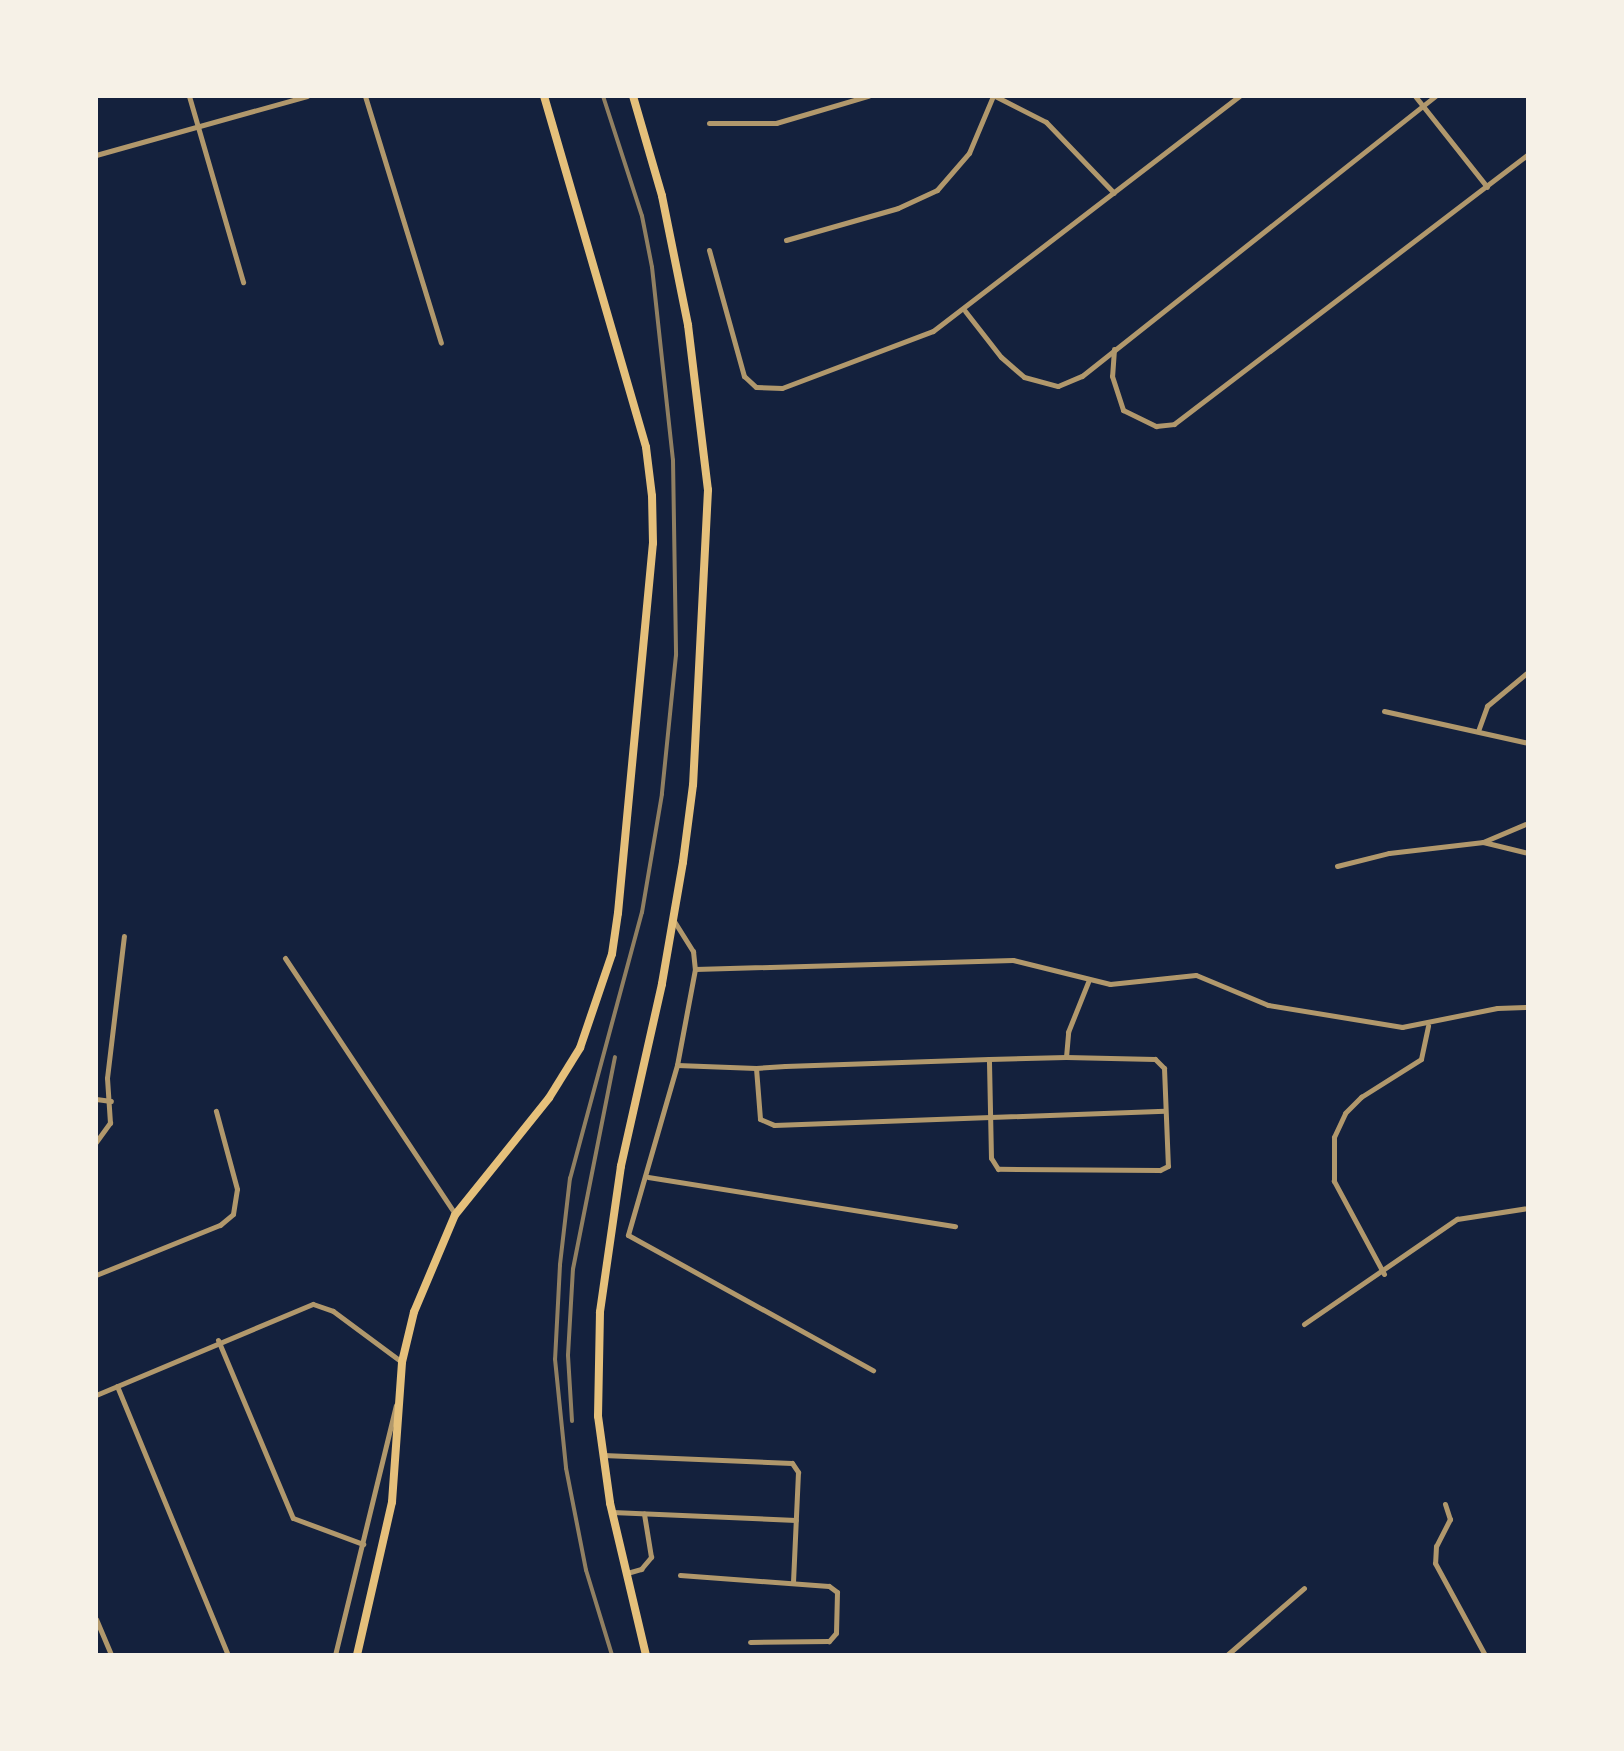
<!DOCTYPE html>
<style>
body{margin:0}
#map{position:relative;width:1624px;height:1751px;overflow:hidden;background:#14213d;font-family:Bitter,serif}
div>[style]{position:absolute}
.minor>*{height:5px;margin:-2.5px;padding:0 2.5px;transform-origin:2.5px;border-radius:2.5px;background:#b1986c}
.primary>*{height:8px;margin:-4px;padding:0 4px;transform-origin:4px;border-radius:4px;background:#e5c07b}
.rail>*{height:4px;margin:-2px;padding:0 2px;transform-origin:2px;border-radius:2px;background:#918062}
span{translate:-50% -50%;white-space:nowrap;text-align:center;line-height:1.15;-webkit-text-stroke:6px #f6f1e7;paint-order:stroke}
.frame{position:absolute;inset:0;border:98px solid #f6f1e7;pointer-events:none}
</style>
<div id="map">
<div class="minor">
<i style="left:189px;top:96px;width:194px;rotate:73.8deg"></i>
<i style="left:365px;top:96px;width:258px;rotate:72.9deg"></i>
<i style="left:995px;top:96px;width:57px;rotate:27deg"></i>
<i style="left:1046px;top:122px;width:98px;rotate:46.2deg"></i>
<i style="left:1415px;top:96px;width:116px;rotate:51.6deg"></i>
<i style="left:709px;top:123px;width:67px"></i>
<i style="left:776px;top:123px;width:96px;rotate:-16.4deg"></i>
<i style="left:96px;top:155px;width:219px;rotate:-15.6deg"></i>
<i style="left:786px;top:240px;width:116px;rotate:-15.9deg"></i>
<i style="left:898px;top:208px;width:43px;rotate:-24.8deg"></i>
<i style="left:937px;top:190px;width:49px;rotate:-49.1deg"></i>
<i style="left:969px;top:153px;width:62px;rotate:-67.2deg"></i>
<i style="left:709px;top:250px;width:131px;rotate:74.5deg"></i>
<i style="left:744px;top:376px;width:16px;rotate:43deg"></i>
<i style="left:756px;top:387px;width:26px;rotate:2deg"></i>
<i style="left:782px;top:388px;width:161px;rotate:-20.7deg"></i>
<i style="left:933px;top:331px;width:386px;rotate:-37.5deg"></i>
<i style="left:965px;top:311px;width:58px;rotate:52deg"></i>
<i style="left:1001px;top:357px;width:30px;rotate:41deg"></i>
<i style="left:1024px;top:377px;width:35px;rotate:15deg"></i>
<i style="left:1058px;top:386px;width:26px;rotate:-23deg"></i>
<i style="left:1082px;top:376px;width:451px;rotate:-38.4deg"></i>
<i style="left:1114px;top:349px;width:27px;rotate:94deg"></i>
<i style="left:1112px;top:376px;width:36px;rotate:72deg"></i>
<i style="left:1123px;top:410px;width:37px;rotate:26deg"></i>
<i style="left:1156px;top:426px;width:18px;rotate:-6deg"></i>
<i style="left:1174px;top:424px;width:445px;rotate:-37.3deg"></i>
<i style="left:1384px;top:711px;width:148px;rotate:12.5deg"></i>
<i style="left:1478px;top:731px;width:27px;rotate:-70deg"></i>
<i style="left:1487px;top:706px;width:53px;rotate:-39.7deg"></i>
<i style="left:1483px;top:842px;width:46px;rotate:13.7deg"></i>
<i style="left:1337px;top:866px;width:54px;rotate:-14deg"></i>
<i style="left:1389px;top:853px;width:95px;rotate:-6.7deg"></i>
<i style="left:1483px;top:842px;width:49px;rotate:-22.9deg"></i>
<i style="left:674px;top:921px;width:36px;rotate:58deg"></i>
<i style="left:693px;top:951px;width:18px;rotate:84deg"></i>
<i style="left:695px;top:969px;width:318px;rotate:-1.6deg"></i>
<i style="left:1013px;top:960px;width:100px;rotate:13.9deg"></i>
<i style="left:1110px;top:984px;width:86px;rotate:-6deg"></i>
<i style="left:1196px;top:975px;width:78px;rotate:22.6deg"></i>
<i style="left:1268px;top:1005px;width:136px;rotate:9.3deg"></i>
<i style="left:1402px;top:1027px;width:97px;rotate:-11.3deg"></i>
<i style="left:1497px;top:1008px;width:31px;rotate:-2deg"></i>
<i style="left:285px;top:958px;width:307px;rotate:56.4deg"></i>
<i style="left:695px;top:969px;width:98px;rotate:100.6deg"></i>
<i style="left:677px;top:1065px;width:177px;rotate:106.1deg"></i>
<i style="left:628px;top:1235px;width:280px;rotate:28.9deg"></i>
<i style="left:1066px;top:1057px;width:25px;rotate:-85deg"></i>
<i style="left:1068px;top:1032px;width:54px;rotate:-68.2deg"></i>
<i style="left:677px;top:1065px;width:79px;rotate:2.2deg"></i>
<i style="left:756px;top:1068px;width:29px;rotate:-4deg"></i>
<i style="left:785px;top:1066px;width:204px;rotate:-2deg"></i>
<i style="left:989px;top:1059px;width:77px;rotate:-1.5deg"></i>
<i style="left:1066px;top:1057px;width:89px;rotate:1.3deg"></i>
<i style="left:1155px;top:1059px;width:13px;rotate:45deg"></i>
<i style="left:1164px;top:1068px;width:98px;rotate:87.7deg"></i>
<i style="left:1168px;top:1166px;width:9px;rotate:153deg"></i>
<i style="left:1160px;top:1170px;width:162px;rotate:-179.6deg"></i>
<i style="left:998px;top:1169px;width:13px;rotate:-122deg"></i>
<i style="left:991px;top:1158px;width:99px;rotate:-91.2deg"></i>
<i style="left:756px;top:1068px;width:51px;rotate:85.5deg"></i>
<i style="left:760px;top:1119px;width:15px;rotate:23deg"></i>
<i style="left:774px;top:1125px;width:391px;rotate:-2.1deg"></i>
<i style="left:96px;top:1099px;width:15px;rotate:8deg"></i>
<i style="left:96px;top:1142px;width:24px;rotate:-54deg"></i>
<i style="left:110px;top:1123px;width:45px;rotate:-93.8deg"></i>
<i style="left:107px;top:1078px;width:143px;rotate:-83.2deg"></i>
<i style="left:648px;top:1177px;width:311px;rotate:9.1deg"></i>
<i style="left:1384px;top:1274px;width:106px;rotate:-118.3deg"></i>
<i style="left:1334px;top:1181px;width:44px;rotate:-90deg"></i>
<i style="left:1334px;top:1137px;width:26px;rotate:-65deg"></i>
<i style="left:1345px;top:1113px;width:23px;rotate:-45deg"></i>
<i style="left:1361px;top:1097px;width:71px;rotate:-32.3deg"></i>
<i style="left:1421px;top:1059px;width:34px;rotate:-78deg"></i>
<i style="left:96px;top:1275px;width:134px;rotate:-22deg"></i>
<i style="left:220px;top:1225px;width:17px;rotate:-40deg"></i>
<i style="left:233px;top:1214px;width:25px;rotate:-81deg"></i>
<i style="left:237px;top:1189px;width:81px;rotate:-105.1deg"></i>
<i style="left:1304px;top:1324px;width:186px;rotate:-34.5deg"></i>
<i style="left:1457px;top:1219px;width:72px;rotate:-8.8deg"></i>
<i style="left:218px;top:1340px;width:193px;rotate:67.2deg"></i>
<i style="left:293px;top:1518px;width:75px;rotate:20.4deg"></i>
<i style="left:117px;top:1386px;width:291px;rotate:67.6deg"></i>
<i style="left:96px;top:1395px;width:235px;rotate:-22.8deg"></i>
<i style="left:313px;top:1304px;width:21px;rotate:19deg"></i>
<i style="left:333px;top:1311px;width:86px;rotate:36.5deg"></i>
<i style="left:603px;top:1455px;width:189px;rotate:2.4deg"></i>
<i style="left:792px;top:1463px;width:11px;rotate:56deg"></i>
<i style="left:798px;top:1472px;width:111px;rotate:92.6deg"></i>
<i style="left:1445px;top:1504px;width:16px;rotate:72deg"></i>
<i style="left:1450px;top:1519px;width:30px;rotate:117deg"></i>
<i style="left:1436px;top:1546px;width:17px;rotate:93deg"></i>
<i style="left:1435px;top:1563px;width:105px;rotate:61.5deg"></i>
<i style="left:612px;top:1512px;width:184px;rotate:2.5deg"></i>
<i style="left:627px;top:1573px;width:15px;rotate:-16deg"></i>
<i style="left:641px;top:1569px;width:16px;rotate:-50deg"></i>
<i style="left:651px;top:1557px;width:44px;rotate:-99.2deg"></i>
<i style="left:680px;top:1575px;width:149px;rotate:4.2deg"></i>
<i style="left:829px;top:1586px;width:10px;rotate:37deg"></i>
<i style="left:837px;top:1592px;width:41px;rotate:91.4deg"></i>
<i style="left:836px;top:1633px;width:11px;rotate:131deg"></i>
<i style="left:829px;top:1641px;width:79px;rotate:179.3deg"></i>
<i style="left:96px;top:1619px;width:39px;rotate:67deg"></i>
<i style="left:335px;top:1655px;width:257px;rotate:-76.3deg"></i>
<i style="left:1227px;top:1655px;width:102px;rotate:-41deg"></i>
</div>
<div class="primary">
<i style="left:633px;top:96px;width:104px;rotate:73.8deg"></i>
<i style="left:662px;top:196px;width:132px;rotate:78.6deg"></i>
<i style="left:688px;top:325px;width:166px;rotate:83.1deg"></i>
<i style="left:708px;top:490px;width:295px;rotate:92.9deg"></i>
<i style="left:693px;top:785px;width:78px;rotate:97.4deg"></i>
<i style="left:683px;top:862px;width:124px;rotate:99.8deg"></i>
<i style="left:662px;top:984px;width:187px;rotate:102.7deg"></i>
<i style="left:621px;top:1166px;width:148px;rotate:98.2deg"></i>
<i style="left:600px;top:1312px;width:104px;rotate:91.1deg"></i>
<i style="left:598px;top:1416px;width:88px;rotate:82.1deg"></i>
<i style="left:610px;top:1503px;width:156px;rotate:76.7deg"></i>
<i style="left:357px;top:1655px;width:157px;rotate:-77.1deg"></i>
<i style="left:392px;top:1502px;width:140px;rotate:-85.9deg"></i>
<i style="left:402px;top:1362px;width:51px;rotate:-76.5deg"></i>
<i style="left:414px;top:1312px;width:105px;rotate:-67.1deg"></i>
<i style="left:455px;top:1215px;width:150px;rotate:-51.2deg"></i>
<i style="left:549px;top:1098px;width:59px;rotate:-58.2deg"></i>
<i style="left:580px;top:1048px;width:99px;rotate:-71.2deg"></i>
<i style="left:612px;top:954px;width:41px;rotate:-81.7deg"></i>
<i style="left:618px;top:913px;width:372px;rotate:-84.6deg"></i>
<i style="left:653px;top:543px;width:47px;rotate:-91.2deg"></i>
<i style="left:652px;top:496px;width:49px;rotate:-97deg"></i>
<i style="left:646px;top:447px;width:366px;rotate:-106.2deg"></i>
</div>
<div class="rail">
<i style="left:603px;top:96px;width:126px;rotate:72deg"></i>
<i style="left:642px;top:216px;width:52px;rotate:78.9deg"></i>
<i style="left:652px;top:267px;width:194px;rotate:83.8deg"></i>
<i style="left:673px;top:460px;width:195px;rotate:89.1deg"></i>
<i style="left:676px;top:655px;width:140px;rotate:95.8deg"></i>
<i style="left:662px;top:794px;width:120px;rotate:99.6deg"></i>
<i style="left:642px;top:912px;width:276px;rotate:105.1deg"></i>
<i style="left:570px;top:1178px;width:88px;rotate:96.6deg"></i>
<i style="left:560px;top:1265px;width:94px;rotate:93deg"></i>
<i style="left:555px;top:1359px;width:110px;rotate:84.2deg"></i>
<i style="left:566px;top:1468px;width:104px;rotate:78.9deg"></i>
<i style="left:586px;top:1570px;width:89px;rotate:73deg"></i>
<i style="left:572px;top:1421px;width:66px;rotate:-93.5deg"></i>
<i style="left:568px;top:1355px;width:86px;rotate:-86.7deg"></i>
<i style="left:573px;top:1269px;width:216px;rotate:-78.8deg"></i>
</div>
<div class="frame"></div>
</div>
